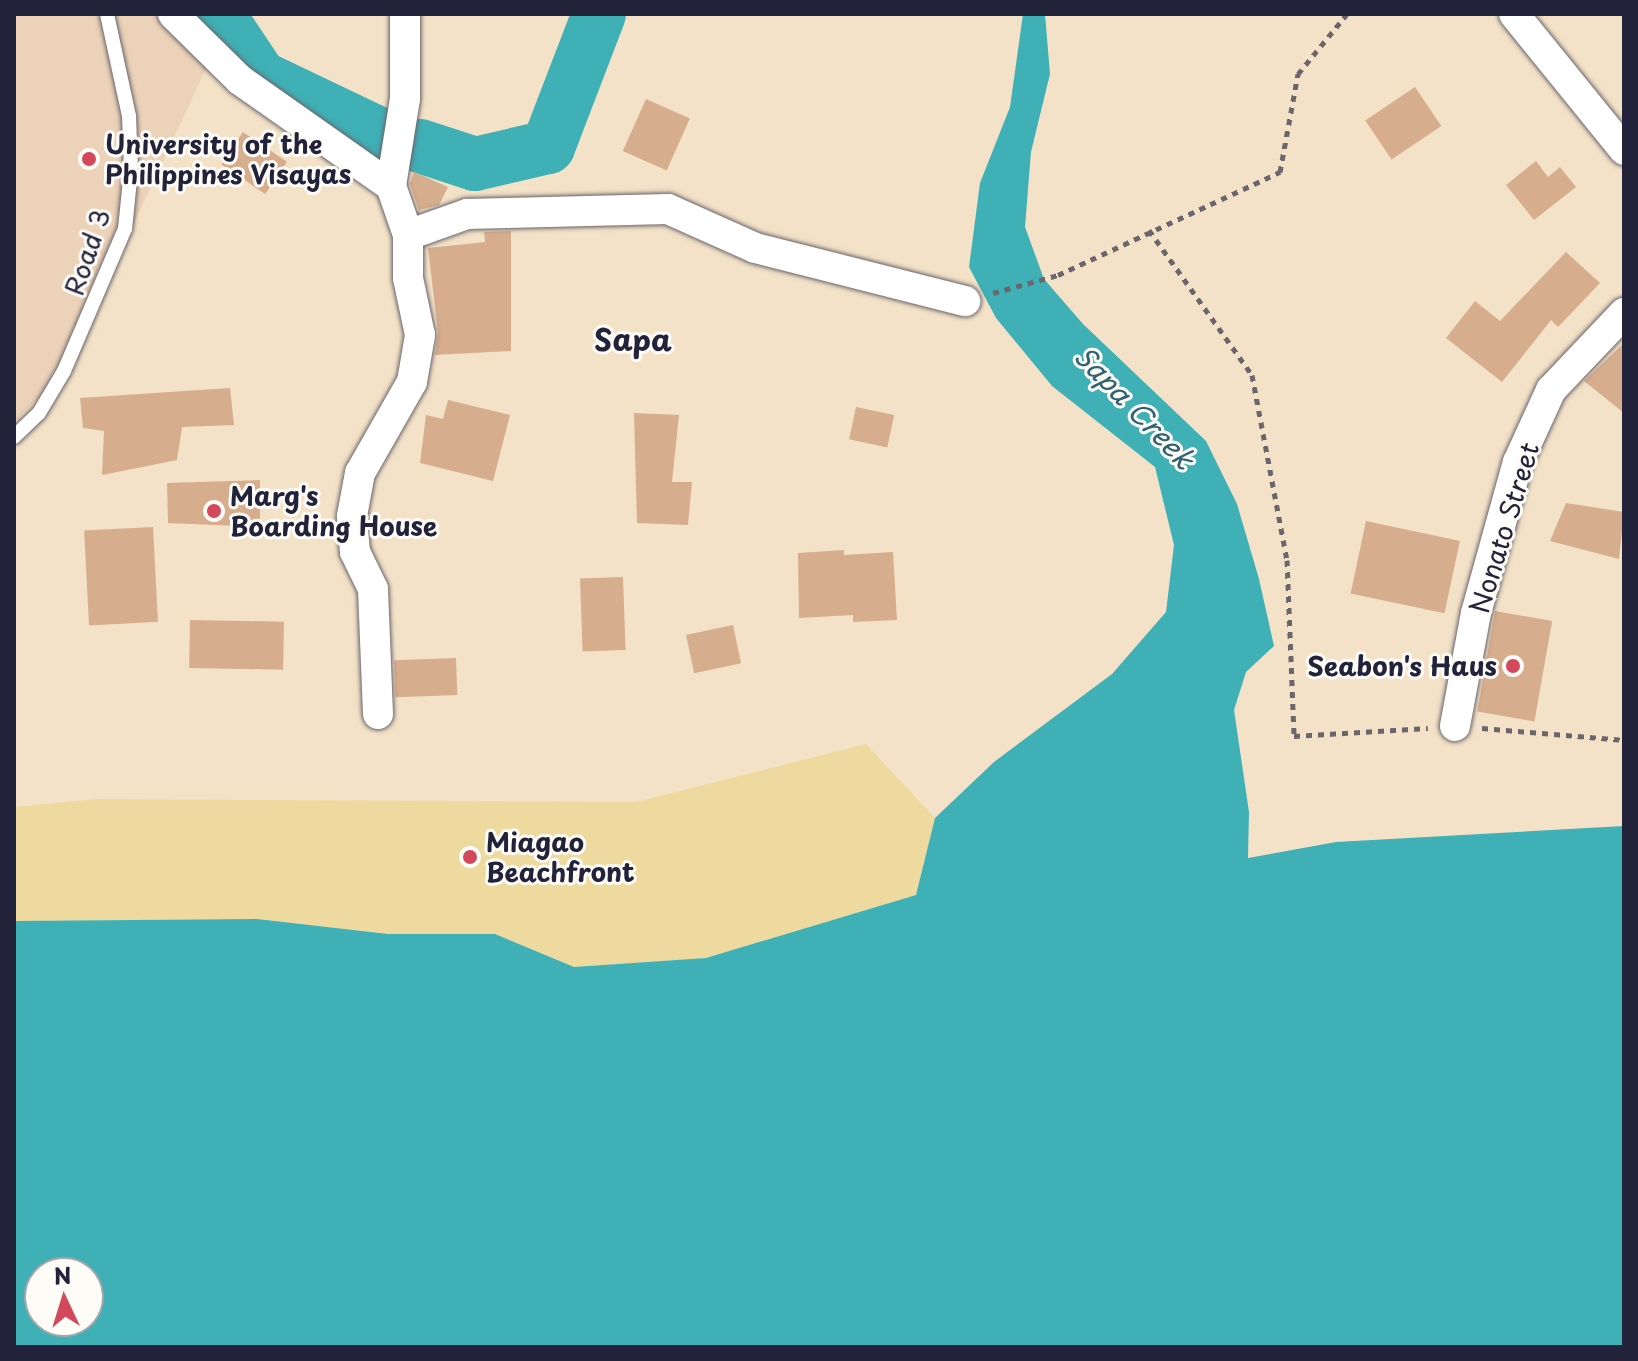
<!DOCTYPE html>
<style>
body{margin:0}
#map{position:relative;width:1638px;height:1361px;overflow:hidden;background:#f3e2c7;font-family:"Playpen Sans",sans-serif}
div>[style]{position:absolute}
.built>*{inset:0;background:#ebd2b8}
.sand>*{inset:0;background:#eeda9e}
.water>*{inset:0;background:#3fb0b6}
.river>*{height:54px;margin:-27px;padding:0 27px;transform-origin:27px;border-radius:27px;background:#3fb0b6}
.building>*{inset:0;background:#d6ad8d;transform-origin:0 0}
.path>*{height:5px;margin-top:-2.5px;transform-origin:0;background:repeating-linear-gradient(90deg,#6b656c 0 6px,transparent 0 12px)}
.roads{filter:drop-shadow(0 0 2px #6b656c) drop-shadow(0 0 2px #6b656c)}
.service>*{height:14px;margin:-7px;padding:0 7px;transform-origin:7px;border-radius:7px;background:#fff}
.minor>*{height:30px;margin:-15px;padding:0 15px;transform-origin:15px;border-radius:15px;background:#fff}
.dots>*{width:22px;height:22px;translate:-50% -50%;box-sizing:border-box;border:4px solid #fdfcf7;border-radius:50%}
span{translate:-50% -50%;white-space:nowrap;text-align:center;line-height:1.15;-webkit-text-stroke:6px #fdfcf7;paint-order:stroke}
.poi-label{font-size:26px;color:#22223b;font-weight:700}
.left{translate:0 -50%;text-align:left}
.right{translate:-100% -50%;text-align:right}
.street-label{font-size:26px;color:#22223b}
.water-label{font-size:28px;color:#2f6272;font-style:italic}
.quarter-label{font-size:30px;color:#22223b;font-weight:700}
.frame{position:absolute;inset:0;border:16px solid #22223b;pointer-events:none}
.north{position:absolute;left:24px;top:1257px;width:80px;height:80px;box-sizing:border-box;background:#fdfcf7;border:2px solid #a5a5ac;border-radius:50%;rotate:356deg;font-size:22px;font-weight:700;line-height:32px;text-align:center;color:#22223b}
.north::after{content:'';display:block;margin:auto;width:28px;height:36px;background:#d1495b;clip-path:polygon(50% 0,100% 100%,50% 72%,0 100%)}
</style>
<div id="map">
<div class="built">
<i style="clip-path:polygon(14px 14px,218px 14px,225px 28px,103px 290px,48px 388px,14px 422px)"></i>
</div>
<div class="sand">
<i style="clip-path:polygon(866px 744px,935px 818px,916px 895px,706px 958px,574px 967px,495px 934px,388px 934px,257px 919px,14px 921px,14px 807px,96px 799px,636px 802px)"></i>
</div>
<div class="water">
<i style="clip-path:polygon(evenodd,1023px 14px,1045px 14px,1050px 74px,1031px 152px,1025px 227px,1044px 279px,1083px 324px,1206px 441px,1237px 504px,1259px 579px,1274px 646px,1246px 672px,1234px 710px,1249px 812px,1248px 858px,1336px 842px,1624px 826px,1624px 1347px,14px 1347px,14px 921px,257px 919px,388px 934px,495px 934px,574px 967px,706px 958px,916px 895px,935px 818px,994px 762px,1112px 674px,1166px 612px,1174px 545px,1155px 467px,1052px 386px,996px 318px,969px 267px,980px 183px,1010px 107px,1023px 14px,40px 1273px,88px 1273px,88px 1321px,40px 1321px,40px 1273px)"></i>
</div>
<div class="river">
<i style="left:218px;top:14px;width:76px;rotate:56.3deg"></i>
<i style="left:260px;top:77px;width:134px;rotate:25.6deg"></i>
<i style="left:420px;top:146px;width:58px;rotate:18.1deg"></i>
<i style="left:475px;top:164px;width:75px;rotate:-13.1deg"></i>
<i style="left:548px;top:147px;width:142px;rotate:-69deg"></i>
</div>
<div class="building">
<i style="left:1415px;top:87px;width:47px;height:60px;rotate:56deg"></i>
<i style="left:646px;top:99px;width:48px;height:57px;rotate:24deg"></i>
<i style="left:243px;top:132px;width:53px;height:39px;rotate:34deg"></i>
<i style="clip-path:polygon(1536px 161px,1548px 177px,1560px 167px,1576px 187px,1534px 220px,1506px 185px)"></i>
<i style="clip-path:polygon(414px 172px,448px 187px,439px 205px,419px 210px,410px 184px)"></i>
<i style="clip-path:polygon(511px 231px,511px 351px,435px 355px,438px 332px,428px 248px,485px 242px,484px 232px)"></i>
<i style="clip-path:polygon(1566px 252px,1600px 283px,1558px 327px,1551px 320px,1502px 382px,1446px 338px,1475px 301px,1500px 321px)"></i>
<i style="clip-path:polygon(1624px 343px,1624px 413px,1584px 381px)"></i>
<i style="clip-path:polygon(230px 388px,234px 425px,182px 427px,177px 460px,102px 475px,104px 431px,83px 428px,80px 398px)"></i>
<i style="clip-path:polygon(448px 400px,510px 415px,493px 481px,420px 463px,426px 415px,443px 419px)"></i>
<i style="left:856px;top:407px;width:39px;height:33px;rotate:12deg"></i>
<i style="clip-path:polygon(634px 413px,679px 415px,672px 482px,692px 482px,688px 525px,637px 523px)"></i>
<i style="clip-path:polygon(260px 480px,260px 527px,168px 523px,167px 483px)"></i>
<i style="clip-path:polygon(1566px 503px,1624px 512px,1619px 559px,1550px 541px)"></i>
<i style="left:1366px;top:521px;width:96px;height:74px;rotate:12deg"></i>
<i style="left:153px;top:527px;width:95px;height:69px;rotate:87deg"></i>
<i style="clip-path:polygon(844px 550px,844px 555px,893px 552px,897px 620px,853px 622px,853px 615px,799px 618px,798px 553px)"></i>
<i style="left:623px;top:577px;width:73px;height:43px;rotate:88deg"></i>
<i style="left:1495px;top:611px;width:58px;height:102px;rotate:10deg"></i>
<i style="left:190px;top:620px;width:94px;height:48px;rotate:1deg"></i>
<i style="left:733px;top:625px;width:39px;height:48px;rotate:78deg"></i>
<i style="left:456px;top:658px;width:37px;height:62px;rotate:88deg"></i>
</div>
<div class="path">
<i style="left:1149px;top:230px;width:178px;rotate:54.6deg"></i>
<i style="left:1252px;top:375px;width:188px;rotate:79.3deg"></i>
<i style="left:1287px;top:560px;width:176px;rotate:87.7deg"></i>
<i style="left:1294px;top:736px;width:134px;rotate:-3.4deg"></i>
<i style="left:993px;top:293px;width:67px;rotate:-15.5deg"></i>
<i style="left:1058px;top:275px;width:245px;rotate:-24.9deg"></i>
<i style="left:1280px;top:172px;width:100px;rotate:-79.6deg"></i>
<i style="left:1298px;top:74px;width:77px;rotate:-50.8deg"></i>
<i style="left:1482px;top:728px;width:143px;rotate:4.8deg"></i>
</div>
<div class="roads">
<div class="service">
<i style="left:14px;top:437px;width:35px;rotate:-44deg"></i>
<i style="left:39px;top:413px;width:49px;rotate:-59.2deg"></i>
<i style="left:64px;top:371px;width:155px;rotate:-66.8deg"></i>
<i style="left:125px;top:229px;width:59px;rotate:-84.2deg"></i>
<i style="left:131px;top:170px;width:54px;rotate:-92.1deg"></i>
<i style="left:129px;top:116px;width:104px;rotate:-102.2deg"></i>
</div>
<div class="minor">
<i style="left:173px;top:14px;width:94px;rotate:44.6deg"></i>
<i style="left:240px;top:80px;width:184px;rotate:35.1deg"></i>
<i style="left:1514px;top:14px;width:175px;rotate:51deg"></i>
<i style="left:408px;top:235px;width:63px;rotate:-19.6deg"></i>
<i style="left:467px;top:214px;width:201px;rotate:-1.4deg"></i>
<i style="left:668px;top:209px;width:95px;rotate:24.1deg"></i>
<i style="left:755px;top:248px;width:217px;rotate:14.2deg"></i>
<i style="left:378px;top:714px;width:125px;rotate:-92.3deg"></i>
<i style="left:373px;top:589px;width:41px;rotate:-115.9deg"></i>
<i style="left:355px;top:552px;width:36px;rotate:-95deg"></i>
<i style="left:352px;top:516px;width:44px;rotate:-79.5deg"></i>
<i style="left:360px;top:473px;width:105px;rotate:-60.3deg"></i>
<i style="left:412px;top:382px;width:48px;rotate:-80.3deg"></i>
<i style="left:420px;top:335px;width:58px;rotate:-101.9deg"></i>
<i style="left:408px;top:278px;width:43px;rotate:-90deg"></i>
<i style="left:408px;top:235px;width:52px;rotate:-109.1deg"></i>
<i style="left:391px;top:186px;width:88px;rotate:-80.9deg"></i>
<i style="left:405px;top:99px;width:85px;rotate:-90deg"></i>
<i style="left:1455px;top:726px;width:115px;rotate:-79.5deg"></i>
<i style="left:1476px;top:613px;width:157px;rotate:-74.5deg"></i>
<i style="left:1518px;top:462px;width:79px;rotate:-65.4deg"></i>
<i style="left:1551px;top:390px;width:106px;rotate:-46.5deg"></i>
</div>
</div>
<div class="dots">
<i style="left:89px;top:159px;background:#d1495b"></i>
<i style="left:214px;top:511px;background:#d1495b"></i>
<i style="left:1513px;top:666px;background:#d1495b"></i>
<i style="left:470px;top:857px;background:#d1495b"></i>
</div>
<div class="poi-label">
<span class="left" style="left:105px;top:159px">University of the<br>Philippines Visayas</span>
<span class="left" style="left:230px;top:511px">Marg's<br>Boarding House</span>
<span class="right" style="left:1497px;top:666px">Seabon's Haus</span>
<span class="left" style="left:486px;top:857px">Miagao<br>Beachfront</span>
</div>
<div class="street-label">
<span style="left:87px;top:252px;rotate:-71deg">Road 3</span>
<span style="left:1504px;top:528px;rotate:-73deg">Nonato Street</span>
</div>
<div class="water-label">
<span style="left:1135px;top:407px;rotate:46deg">Sapa Creek</span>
</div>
<div class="quarter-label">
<span style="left:633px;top:339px">Sapa</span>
</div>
<div class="frame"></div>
<div class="north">N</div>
</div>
